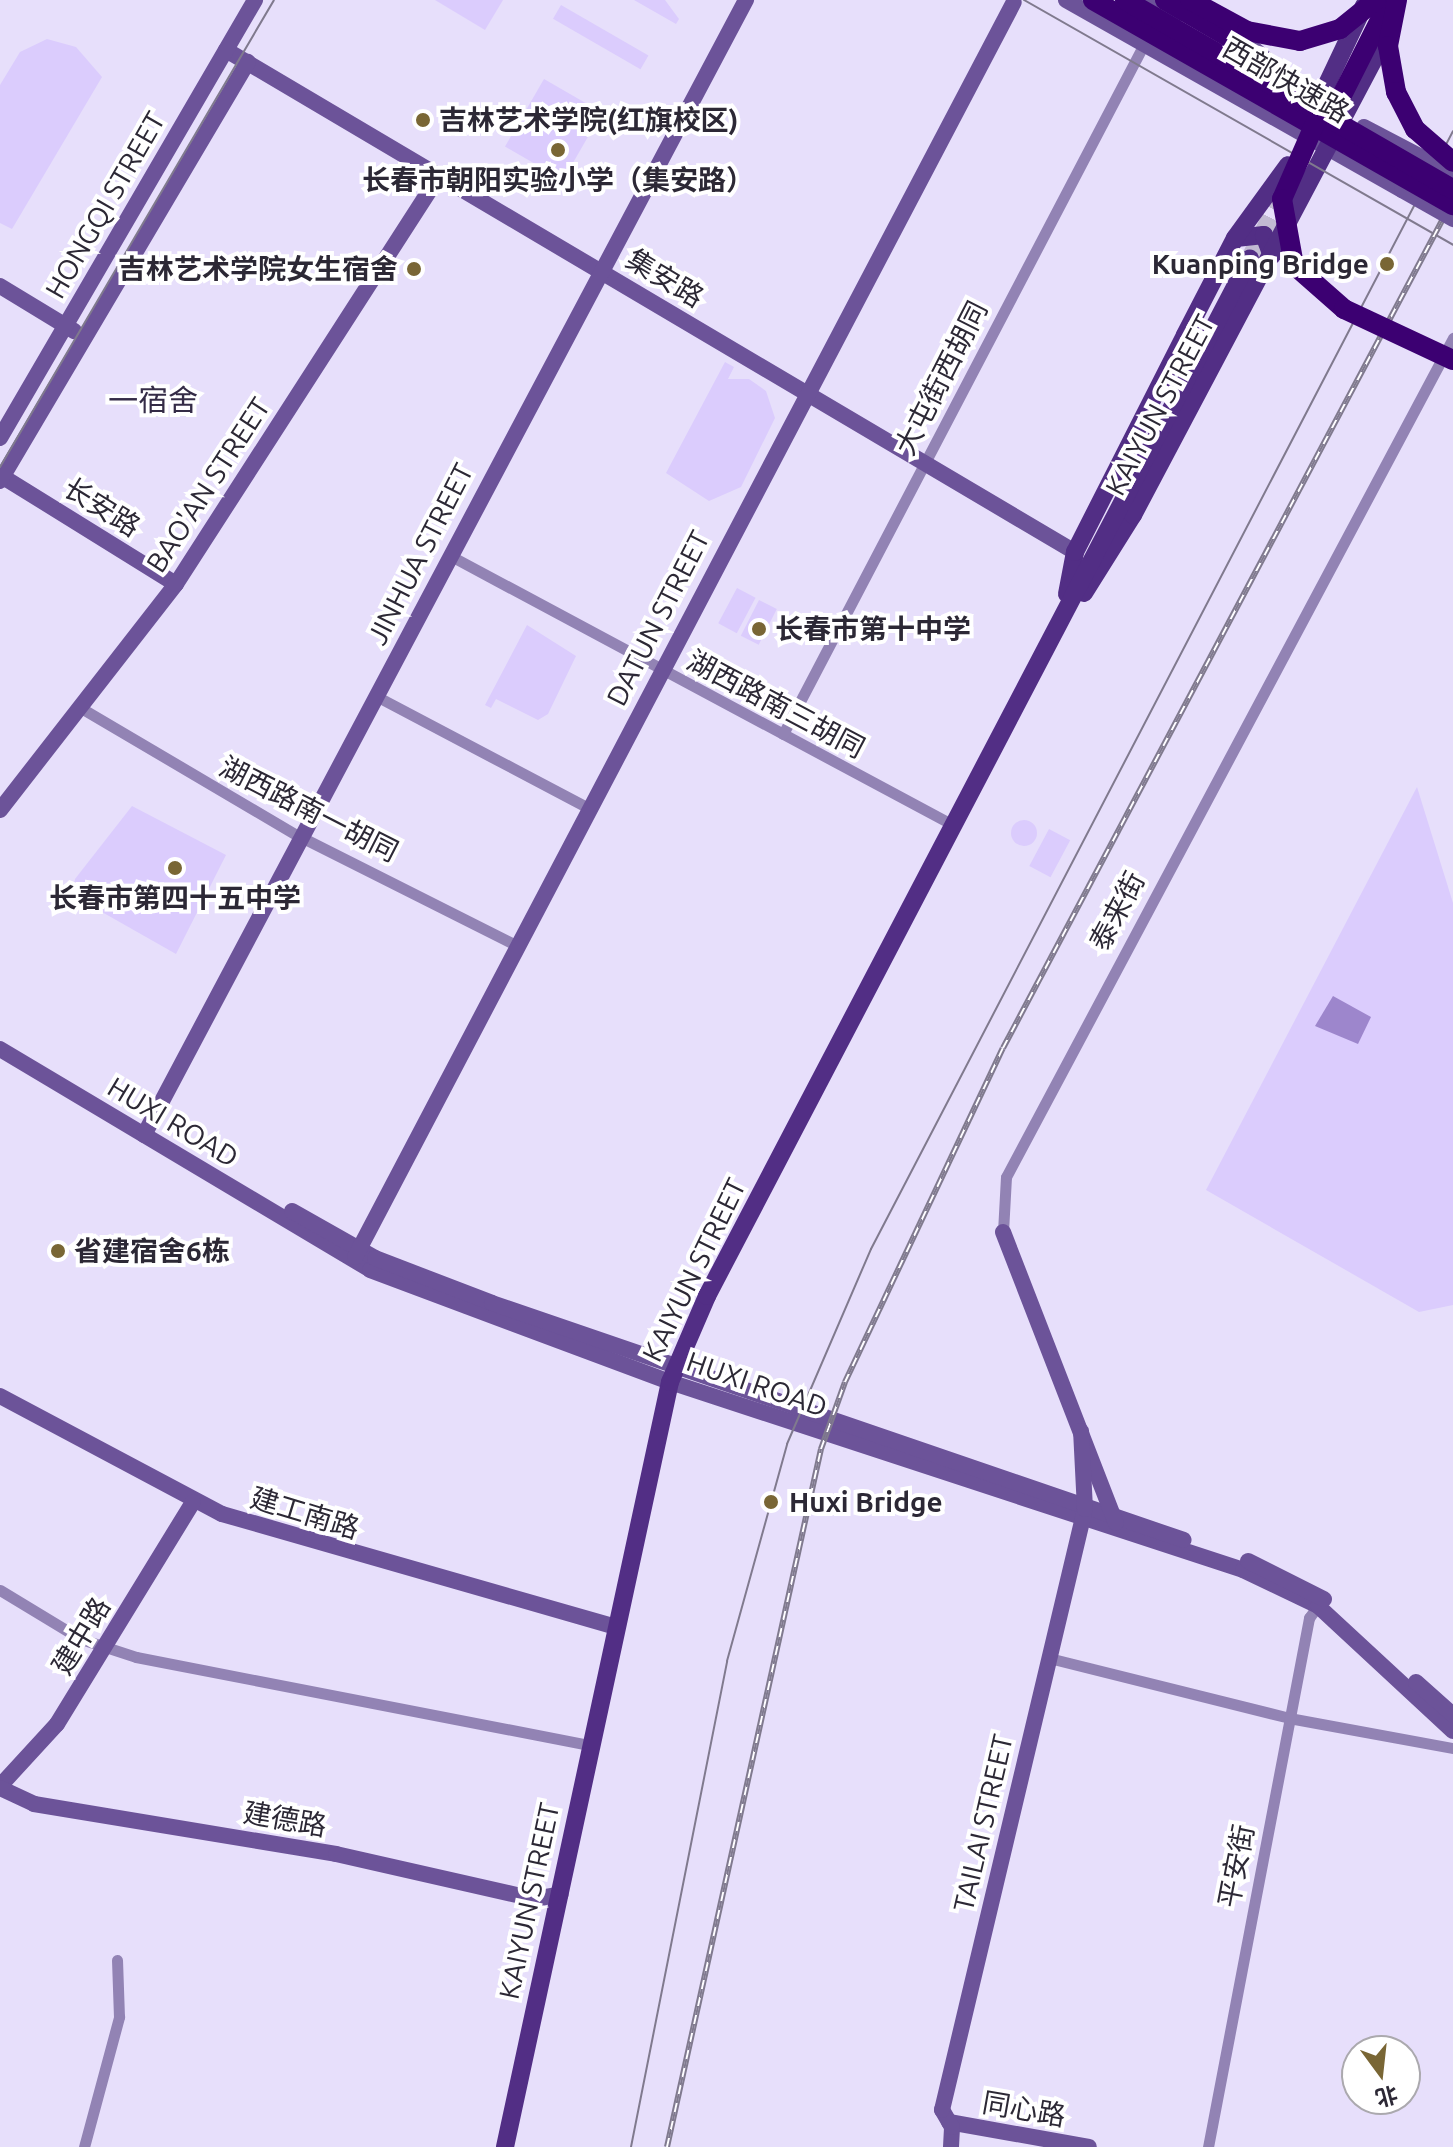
<!DOCTYPE html>
<meta charset="utf-8">
<style>
body{margin:0}
#map{position:relative;width:1453px;height:2147px;overflow:hidden;background:#e7dffb;font-family:Ubuntu,"Noto Sans SC",sans-serif}
div>[style]{position:absolute}
.green>*{inset:0;background:#dbccfd;transform-origin:0 0}
.round{border-radius:50%}
.water>*{inset:0;background:#9d86cc}
.primary-tunnel>*{height:18px;margin-top:-9px;transform-origin:0;background:repeating-linear-gradient(90deg,#c2bad3 0 18px,transparent 0 27px)}
.street>*{height:11px;margin:-5.5px;padding:0 5.5px;transform-origin:5.5px;border-radius:5.5px;background:#9283b4}
.secondary>*{height:16px;margin:-8px;padding:0 8px;transform-origin:8px;border-radius:8px;background:#6c5399}
.primary>*{height:18px;margin:-9px;padding:0 9px;transform-origin:9px;border-radius:9px;background:#522e85}
.highway>*{height:20px;margin:-10px;padding:0 10px;transform-origin:10px;border-radius:10px;background:#3c0072}
.tram>*{height:2px;margin:-1px;padding:0 1px;transform-origin:1px;border-radius:1px;background:#807a8e}
.rail>*{height:6px;margin-top:-3px;transform-origin:0;background:repeating-linear-gradient(90deg,#fff 0 9px,#807a8e 0 18px);box-sizing:border-box;border-block:2px solid #807a8e}
.secondary-bridge>*{height:16px;margin:-8px;padding:0 8px;transform-origin:8px;border-radius:8px;background:#6c5399}
.highway-bridge>*{height:20px;margin:-10px;padding:0 10px;transform-origin:10px;border-radius:10px;background:#3c0072}
.dots>*{width:22px;height:22px;translate:-50% -50%;box-sizing:border-box;border:4px solid #fff;border-radius:50%}
span{translate:-50% -50%;white-space:nowrap;text-align:center;line-height:1.15;-webkit-text-stroke:8px #fff;paint-order:stroke}
.street-label{font-size:28px;color:#2c2835}
.poi-label{font-size:28px;color:#2c2835;font-weight:700}
.left{translate:0 -50%;text-align:left}
.right{translate:-100% -50%;text-align:right}
.neighbourhood-label{font-size:30px;color:#342b46}
.north{position:absolute;left:1341px;top:2035px;width:80px;height:80px;box-sizing:border-box;background:#fff;border:2px solid #aba9ae;border-radius:50%;rotate:165deg;font-size:22px;font-weight:700;line-height:32px;text-align:center;color:#2c2835}
.north::after{content:'';display:block;margin:auto;width:28px;height:36px;background:#796635;clip-path:polygon(50% 0,100% 100%,50% 72%,0 100%)}
</style>
<div id="map">
<div class="green">
<i style="clip-path:polygon(435px 0,503px 0,485px 30px)"></i>
<i style="clip-path:polygon(634px 0,665px 0,679px 19px,676px 24px)"></i>
<i style="left:561px;top:5px;width:101px;height:16px;rotate:30deg"></i>
<i style="clip-path:polygon(47px 39px,76px 47px,102px 77px,12px 229px,0 223px,0 85px,20px 52px)"></i>
<i style="left:544px;top:79px;width:67px;height:78px;rotate:30deg"></i>
<i style="clip-path:polygon(725px 362px,734px 367px,728px 379px,749px 379px,766px 391px,775px 418px,741px 487px,709px 501px,666px 473px)"></i>
<i style="left:737px;top:588px;width:21px;height:40px;rotate:28deg"></i>
<i style="left:759px;top:600px;width:20px;height:40px;rotate:27deg"></i>
<i style="clip-path:polygon(527px 625px,576px 656px,548px 714px,538px 720px,496px 699px,491px 708px,485px 705px)"></i>
<i style="clip-path:polygon(1417px 787px,1453px 903px,1453px 1305px,1419px 1312px,1206px 1190px)"></i>
<i style="clip-path:polygon(132px 806px,226px 855px,176px 954px,72px 895px,75px 879px)"></i>
<i class="round" style="left:1011px;top:820px;width:26px;height:26px"></i>
<i style="left:1049px;top:829px;width:24px;height:42px;rotate:28deg"></i>
</div>
<div class="water">
<i style="clip-path:polygon(1333px 996px,1371px 1017px,1358px 1044px,1315px 1026px)"></i>
</div>
<div class="primary-tunnel">
<i style="left:1250px;top:258px;width:76px;rotate:-62.8deg"></i>
</div>
<div class="street">
<i style="left:449px;top:555px;width:574px;rotate:28.17deg"></i>
<i style="left:376px;top:696px;width:242px;rotate:27.8deg"></i>
<i style="left:81px;top:708px;width:251px;rotate:30.5deg"></i>
<i style="left:297px;top:835px;width:247px;rotate:26.7deg"></i>
<i style="left:783px;top:734px;width:779px;rotate:-62.38deg"></i>
<i style="left:1003px;top:1232px;width:55px;rotate:-86.9deg"></i>
<i style="left:1006px;top:1177px;width:951px;rotate:-61.95deg"></i>
<i style="left:0;top:1590px;width:95px;rotate:31.2deg"></i>
<i style="left:81px;top:1639px;width:58px;rotate:18.1deg"></i>
<i style="left:136px;top:1657px;width:462px;rotate:11deg"></i>
<i style="left:1049px;top:1658px;width:247px;rotate:14deg"></i>
<i style="left:1289px;top:1718px;width:167px;rotate:10.4deg"></i>
<i style="left:84px;top:2147px;width:135px;rotate:-74.9deg"></i>
<i style="left:119px;top:2017px;width:57px;rotate:-92deg"></i>
<i style="left:1208px;top:2147px;width:539px;rotate:-79.19deg"></i>
<i style="left:1309px;top:1618px;width:21px;rotate:-55deg"></i>
</div>
<div class="secondary">
<i style="left:1066px;top:0;width:386px;rotate:29.5deg"></i>
<i style="left:1148px;top:0;width:31px;rotate:31deg"></i>
<i style="left:1234px;top:32px;width:110px;rotate:40.2deg"></i>
<i style="left:226px;top:50px;width:986px;rotate:30.6deg"></i>
<i style="left:1364px;top:127px;width:67px;rotate:27.7deg"></i>
<i style="left:0;top:286px;width:87px;rotate:31.3deg"></i>
<i style="left:0;top:438px;width:507px;rotate:-59.79deg"></i>
<i style="left:0;top:475px;width:207px;rotate:31.8deg"></i>
<i style="left:0;top:481px;width:487px;rotate:-59.4deg"></i>
<i style="left:0;top:810px;width:286px;rotate:-52.1deg"></i>
<i style="left:176px;top:584px;width:487px;rotate:-57.2deg"></i>
<i style="left:0;top:1049px;width:431px;rotate:30.8deg"></i>
<i style="left:370px;top:1270px;width:320px;rotate:20.5deg"></i>
<i style="left:670px;top:1382px;width:603px;rotate:18.16deg"></i>
<i style="left:1243px;top:1570px;width:83px;rotate:25.6deg"></i>
<i style="left:1318px;top:1606px;width:184px;rotate:42.8deg"></i>
<i style="left:144px;top:1135px;width:1285px;rotate:-62.06deg"></i>
<i style="left:292px;top:1211px;width:95px;rotate:29.5deg"></i>
<i style="left:375px;top:1258px;width:125px;rotate:21deg"></i>
<i style="left:492px;top:1303px;width:731px;rotate:18.91deg"></i>
<i style="left:1003px;top:1232px;width:312px;rotate:68.8deg"></i>
<i style="left:355px;top:1257px;width:1417px;rotate:-62.3deg"></i>
<i style="left:0;top:1396px;width:251px;rotate:28deg"></i>
<i style="left:222px;top:1514px;width:409px;rotate:16deg"></i>
<i style="left:1248px;top:1561px;width:85px;rotate:26.6deg"></i>
<i style="left:1416px;top:1682px;width:50px;rotate:41.7deg"></i>
<i style="left:0;top:1786px;width:84px;rotate:-47.4deg"></i>
<i style="left:57px;top:1724px;width:260px;rotate:-58.5deg"></i>
<i style="left:0;top:1788px;width:38px;rotate:25deg"></i>
<i style="left:34px;top:1804px;width:306px;rotate:9.4deg"></i>
<i style="left:336px;top:1854px;width:203px;rotate:12.8deg"></i>
<i style="left:534px;top:1899px;width:27px;rotate:-10deg"></i>
<i style="left:949px;top:2122px;width:142px;rotate:10.1deg"></i>
<i style="left:951px;top:2147px;width:20px;rotate:-87deg"></i>
<i style="left:952px;top:2127px;width:20px;rotate:-120deg"></i>
<i style="left:942px;top:2110px;width:618px;rotate:-76.62deg"></i>
<i style="left:1085px;top:1509px;width:78px;rotate:-92.9deg"></i>
</div>
<div class="primary">
<i style="left:1310px;top:120px;width:126px;rotate:-64.7deg"></i>
<i style="left:1236px;top:238px;width:28px;rotate:-6deg"></i>
<i style="left:1264px;top:235px;width:22px;rotate:69deg"></i>
<i style="left:1084px;top:593px;width:92px;rotate:-57.9deg"></i>
<i style="left:1133px;top:515px;width:550px;rotate:-62.13deg"></i>
<i style="left:1067px;top:594px;width:43px;rotate:-79.2deg"></i>
<i style="left:1075px;top:552px;width:243px;rotate:-63.1deg"></i>
<i style="left:1185px;top:335px;width:109px;rotate:-62.7deg"></i>
<i style="left:1235px;top:238px;width:90px;rotate:-54deg"></i>
<i style="left:505px;top:2147px;width:783px;rotate:-77.83deg"></i>
<i style="left:670px;top:1382px;width:94px;rotate:-66.7deg"></i>
<i style="left:707px;top:1296px;width:1171px;rotate:-62.38deg"></i>
</div>
<div class="highway">
<i style="left:1165px;top:0;width:78px;rotate:30.2deg"></i>
<i style="left:1232px;top:39px;width:28px;rotate:52deg"></i>
<i style="left:1335px;top:109px;width:122px;rotate:-63.2deg"></i>
</div>
<div class="tram">
<i style="left:1024px;top:0;width:494px;rotate:29.7deg"></i>
<i style="left:0;top:467px;width:541px;rotate:-59.6deg"></i>
<i style="left:631px;top:2147px;width:495px;rotate:-78.8deg"></i>
<i style="left:727px;top:1661px;width:225px;rotate:-74.5deg"></i>
<i style="left:787px;top:1444px;width:212px;rotate:-66.7deg"></i>
<i style="left:871px;top:1249px;width:1260px;rotate:-62.5deg"></i>
</div>
<div class="rail">
<i style="left:667px;top:2147px;width:715px;rotate:-77.56deg"></i>
<i style="left:821px;top:1449px;width:71px;rotate:-70.3deg"></i>
<i style="left:845px;top:1382px;width:369px;rotate:-64.7deg"></i>
<i style="left:1003px;top:1048px;width:960px;rotate:-62.05deg"></i>
</div>
<div class="secondary-bridge">
<i style="left:1423px;top:158px;width:34px;rotate:30deg"></i>
<i style="left:1402px;top:190px;width:59px;rotate:29.6deg"></i>
</div>
<div class="highway-bridge">
<i style="left:1093px;top:0;width:414px;rotate:29.7deg"></i>
<i style="left:1125px;top:0;width:379px;rotate:30deg"></i>
<i style="left:1190px;top:0;width:65px;rotate:28.5deg"></i>
<i style="left:1247px;top:31px;width:54px;rotate:10.7deg"></i>
<i style="left:1300px;top:41px;width:42px;rotate:-16.7deg"></i>
<i style="left:1340px;top:29px;width:46px;rotate:-38.9deg"></i>
<i style="left:1397px;top:0;width:47px;rotate:101.1deg"></i>
<i style="left:1388px;top:46px;width:47px;rotate:80.1deg"></i>
<i style="left:1396px;top:92px;width:42px;rotate:62.8deg"></i>
<i style="left:1415px;top:129px;width:50px;rotate:41deg"></i>
<i style="left:1317px;top:119px;width:87px;rotate:113.6deg"></i>
<i style="left:1282px;top:199px;width:67px;rotate:79.7deg"></i>
<i style="left:1294px;top:265px;width:67px;rotate:41.3deg"></i>
<i style="left:1344px;top:309px;width:120px;rotate:25.1deg"></i>
</div>
<div class="dots">
<i style="left:423px;top:120px;background:#796635"></i>
<i style="left:558px;top:150px;background:#796635"></i>
<i style="left:1387px;top:264px;background:#796635"></i>
<i style="left:414px;top:269px;background:#796635"></i>
<i style="left:759px;top:629px;background:#796635"></i>
<i style="left:175px;top:868px;background:#796635"></i>
<i style="left:58px;top:1251px;background:#796635"></i>
<i style="left:771px;top:1502px;background:#796635"></i>
</div>
<div class="street-label">
<span style="left:1286px;top:80px;rotate:30deg">西部快速路</span>
<span style="left:105px;top:205px;rotate:-60deg">HONGQI STREET</span>
<span style="left:665px;top:278px;rotate:31deg">集安路</span>
<span style="left:941px;top:378px;rotate:-63deg">大屯街西胡同</span>
<span style="left:1160px;top:405px;rotate:-62deg">KAIYUN STREET</span>
<span style="left:208px;top:485px;rotate:-57deg">BAO'AN STREET</span>
<span style="left:102px;top:507px;rotate:32deg">长安路</span>
<span style="left:420px;top:554px;rotate:-63deg">JINHUA STREET</span>
<span style="left:658px;top:618px;rotate:-63deg">DATUN STREET</span>
<span style="left:776px;top:704px;rotate:28deg">湖西路南三胡同</span>
<span style="left:309px;top:809px;rotate:27deg">湖西路南一胡同</span>
<span style="left:1117px;top:911px;rotate:-62deg">泰来街</span>
<span style="left:173px;top:1122px;rotate:31deg">HUXI ROAD</span>
<span style="left:694px;top:1270px;rotate:-64deg">KAIYUN STREET</span>
<span style="left:757px;top:1384px;rotate:19deg">HUXI ROAD</span>
<span style="left:305px;top:1513px;rotate:17deg">建工南路</span>
<span style="left:81px;top:1636px;rotate:-59deg">建中路</span>
<span style="left:285px;top:1819px;rotate:10deg">建德路</span>
<span style="left:983px;top:1823px;rotate:-77deg">TAILAI STREET</span>
<span style="left:1236px;top:1866px;rotate:-79deg">平安街</span>
<span style="left:529px;top:1901px;rotate:-78deg">KAIYUN STREET</span>
<span style="left:1024px;top:2109px;rotate:10deg">同心路</span>
</div>
<div class="poi-label">
<span class="left" style="left:439px;top:120px">吉林艺术学院(红旗校区)</span>
<span style="left:558px;top:180px">长春市朝阳实验小学（集安路）</span>
<span class="right" style="left:1369px;top:264px">Kuanping Bridge</span>
<span class="right" style="left:398px;top:269px">吉林艺术学院女生宿舍</span>
<span class="left" style="left:775px;top:629px">长春市第十中学</span>
<span style="left:175px;top:898px">长春市第四十五中学</span>
<span class="left" style="left:74px;top:1251px">省建宿舍6栋</span>
<span class="left" style="left:789px;top:1502px">Huxi Bridge</span>
</div>
<div class="neighbourhood-label">
<span style="left:153px;top:400px">一宿舍</span>
</div>
<div class="north">北</div>
</div>
